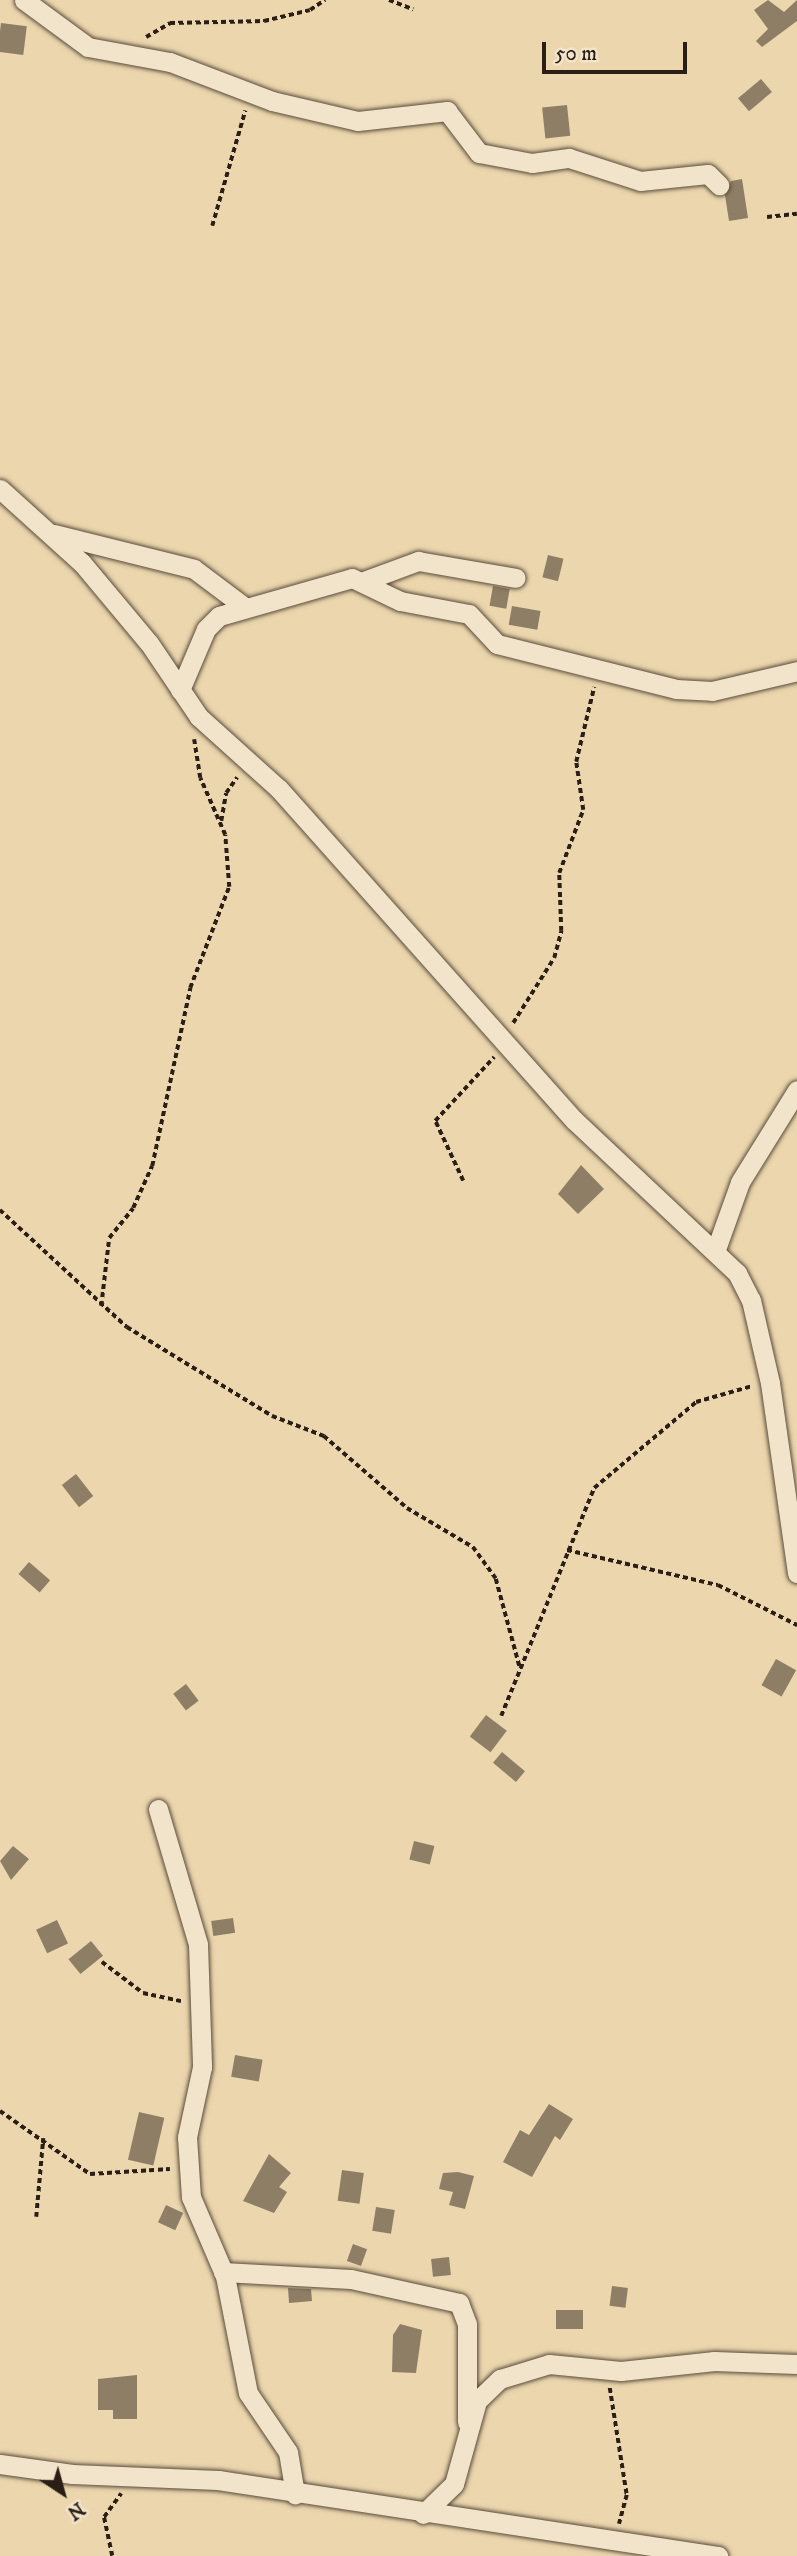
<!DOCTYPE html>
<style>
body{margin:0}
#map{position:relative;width:797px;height:2556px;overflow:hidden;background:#ebd6ad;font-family:"IM FELL DW Pica",serif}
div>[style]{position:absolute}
.building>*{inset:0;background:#8e7e65;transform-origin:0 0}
.path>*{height:3.5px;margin-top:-1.75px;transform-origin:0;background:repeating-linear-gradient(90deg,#2a1e16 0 5px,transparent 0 8.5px)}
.roads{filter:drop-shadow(0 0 2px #5a4c3c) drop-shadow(0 0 2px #5a4c3c)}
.street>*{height:19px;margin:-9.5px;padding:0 9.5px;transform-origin:9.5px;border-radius:9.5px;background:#f2e4ca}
span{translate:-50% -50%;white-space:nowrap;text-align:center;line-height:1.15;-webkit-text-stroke:5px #f2e4ca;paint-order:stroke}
.north{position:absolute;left:28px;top:2458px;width:70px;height:70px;-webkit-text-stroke:5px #f2e4ca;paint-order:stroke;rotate:144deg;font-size:19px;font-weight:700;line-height:28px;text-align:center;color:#2a1e16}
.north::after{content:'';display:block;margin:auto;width:24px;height:32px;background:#2a1e16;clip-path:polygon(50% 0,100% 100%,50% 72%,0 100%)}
.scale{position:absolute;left:542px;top:42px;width:145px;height:32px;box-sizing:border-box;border:4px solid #2a1e16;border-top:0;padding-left:9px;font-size:21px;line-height:24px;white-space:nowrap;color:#2a1e16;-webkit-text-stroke:5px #f2e4ca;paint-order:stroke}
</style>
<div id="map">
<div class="building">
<i style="clip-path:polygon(768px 0,784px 12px,797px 0,797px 21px,762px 47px,756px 41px,768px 29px,754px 10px)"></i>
<i style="left:1px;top:23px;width:26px;height:29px;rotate:7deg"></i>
<i style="left:761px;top:79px;width:17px;height:30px;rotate:50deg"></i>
<i style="left:567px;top:105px;width:31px;height:25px;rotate:84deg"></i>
<i style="clip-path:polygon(742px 179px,748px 218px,729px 221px,725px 195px,731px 181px)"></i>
<i style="left:548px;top:555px;width:16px;height:23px;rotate:14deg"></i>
<i style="left:493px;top:586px;width:17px;height:20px;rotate:10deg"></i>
<i style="left:512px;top:606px;width:29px;height:19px;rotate:10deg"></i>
<i style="clip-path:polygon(581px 1165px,604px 1189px,578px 1214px,558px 1194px)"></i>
<i style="left:76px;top:1474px;width:28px;height:18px;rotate:52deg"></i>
<i style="left:29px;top:1562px;width:28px;height:16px;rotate:41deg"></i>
<i style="left:776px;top:1659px;width:23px;height:30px;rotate:29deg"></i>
<i style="left:186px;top:1684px;width:21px;height:16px;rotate:53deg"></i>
<i style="left:486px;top:1715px;width:26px;height:27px;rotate:37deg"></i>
<i style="left:502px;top:1752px;width:30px;height:14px;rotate:40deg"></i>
<i style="left:414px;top:1841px;width:21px;height:19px;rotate:14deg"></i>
<i style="clip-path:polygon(13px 1846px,29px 1859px,11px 1880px,0 1861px)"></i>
<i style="left:233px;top:1918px;width:15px;height:22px;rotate:82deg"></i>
<i style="left:57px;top:1920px;width:26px;height:23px;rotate:65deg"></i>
<i style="left:91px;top:1941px;width:19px;height:29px;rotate:51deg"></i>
<i style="left:235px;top:2055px;width:28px;height:22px;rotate:10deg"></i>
<i style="clip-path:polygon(549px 2104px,573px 2119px,560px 2140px,555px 2136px,532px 2177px,503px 2162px,520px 2130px,529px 2135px)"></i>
<i style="left:139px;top:2112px;width:26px;height:49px;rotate:13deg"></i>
<i style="clip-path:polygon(269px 2154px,291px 2173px,279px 2187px,287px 2192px,274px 2213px,243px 2201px)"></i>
<i style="left:342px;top:2170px;width:22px;height:31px;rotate:8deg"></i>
<i style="clip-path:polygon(458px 2172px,474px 2176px,465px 2209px,449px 2205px,453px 2192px,439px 2189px,443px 2173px)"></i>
<i style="left:166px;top:2205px;width:19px;height:19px;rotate:25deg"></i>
<i style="left:376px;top:2207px;width:19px;height:24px;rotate:9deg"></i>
<i style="left:353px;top:2244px;width:15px;height:18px;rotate:20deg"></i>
<i style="left:449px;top:2257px;width:18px;height:18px;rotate:84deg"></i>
<i style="left:612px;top:2286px;width:16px;height:20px;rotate:7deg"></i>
<i style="clip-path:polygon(288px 2288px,311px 2289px,312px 2301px,289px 2303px)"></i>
<i style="left:583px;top:2310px;width:19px;height:27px;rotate:90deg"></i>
<i style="clip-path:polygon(400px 2324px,422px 2330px,416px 2373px,392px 2372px,393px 2335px)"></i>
<i style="clip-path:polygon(137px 2375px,137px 2419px,113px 2419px,113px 2410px,98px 2410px,98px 2379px)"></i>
</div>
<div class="path">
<i style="left:389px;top:0;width:26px;rotate:21deg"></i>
<i style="left:146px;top:37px;width:28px;rotate:-30deg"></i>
<i style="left:170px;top:23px;width:94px;rotate:-1.2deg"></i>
<i style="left:264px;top:21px;width:47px;rotate:-13.4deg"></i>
<i style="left:310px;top:10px;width:18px;rotate:-34deg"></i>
<i style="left:767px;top:217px;width:30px;rotate:-6deg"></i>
<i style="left:212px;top:226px;width:120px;rotate:-74deg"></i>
<i style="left:221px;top:821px;width:28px;rotate:-80deg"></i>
<i style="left:226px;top:793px;width:19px;rotate:-55deg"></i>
<i style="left:513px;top:1023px;width:77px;rotate:-57.8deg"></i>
<i style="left:554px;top:958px;width:28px;rotate:-75deg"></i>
<i style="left:561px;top:931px;width:58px;rotate:-92deg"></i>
<i style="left:559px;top:873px;width:67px;rotate:-69.1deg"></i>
<i style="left:583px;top:810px;width:49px;rotate:-98.3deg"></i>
<i style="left:576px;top:762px;width:77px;rotate:-76.5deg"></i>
<i style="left:463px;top:1181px;width:66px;rotate:-115deg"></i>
<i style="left:435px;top:1121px;width:87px;rotate:-47.3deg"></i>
<i style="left:0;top:1210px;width:173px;rotate:42.7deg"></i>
<i style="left:127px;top:1327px;width:170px;rotate:31.5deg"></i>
<i style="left:272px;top:1416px;width:56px;rotate:21deg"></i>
<i style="left:324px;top:1436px;width:110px;rotate:40.9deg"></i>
<i style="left:407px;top:1508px;width:77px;rotate:30.6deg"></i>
<i style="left:473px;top:1547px;width:39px;rotate:54deg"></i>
<i style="left:496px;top:1579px;width:92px;rotate:74.9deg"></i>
<i style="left:101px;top:1306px;width:68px;rotate:-83.3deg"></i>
<i style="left:109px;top:1238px;width:38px;rotate:-51deg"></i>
<i style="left:133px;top:1208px;width:46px;rotate:-65.7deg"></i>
<i style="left:152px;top:1166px;width:182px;rotate:-77.9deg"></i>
<i style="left:190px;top:988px;width:108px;rotate:-68.9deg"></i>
<i style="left:229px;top:887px;width:52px;rotate:-94.4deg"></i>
<i style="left:225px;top:835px;width:62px;rotate:-113.7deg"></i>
<i style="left:200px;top:778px;width:39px;rotate:-99deg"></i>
<i style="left:567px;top:1550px;width:155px;rotate:13.1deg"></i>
<i style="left:718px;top:1585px;width:89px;rotate:26.9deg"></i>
<i style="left:501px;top:1716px;width:246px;rotate:-67.8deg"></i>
<i style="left:594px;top:1488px;width:133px;rotate:-40.1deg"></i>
<i style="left:696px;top:1402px;width:58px;rotate:-15.9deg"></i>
<i style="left:102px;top:1962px;width:51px;rotate:37.1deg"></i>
<i style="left:143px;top:1993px;width:39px;rotate:12deg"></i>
<i style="left:0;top:2111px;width:110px;rotate:35deg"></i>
<i style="left:90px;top:2174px;width:80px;rotate:-3.6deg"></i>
<i style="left:36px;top:2217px;width:79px;rotate:-84.9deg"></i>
<i style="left:610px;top:2388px;width:108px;rotate:81deg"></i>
<i style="left:627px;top:2495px;width:30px;rotate:105deg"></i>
<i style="left:112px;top:2556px;width:40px;rotate:-102deg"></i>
<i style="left:104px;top:2517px;width:29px;rotate:-54deg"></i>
</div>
<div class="roads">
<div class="street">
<i style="left:24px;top:0;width:79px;rotate:36.3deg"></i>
<i style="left:88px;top:47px;width:83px;rotate:10.4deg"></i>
<i style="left:170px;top:62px;width:109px;rotate:20.9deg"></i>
<i style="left:272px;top:101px;width:88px;rotate:13.1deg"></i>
<i style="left:358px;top:121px;width:90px;rotate:-6.4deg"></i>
<i style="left:447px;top:111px;width:53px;rotate:52.7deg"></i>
<i style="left:479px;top:153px;width:54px;rotate:10.7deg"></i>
<i style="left:532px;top:163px;width:37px;rotate:-8deg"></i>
<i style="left:569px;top:158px;width:75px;rotate:17.9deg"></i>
<i style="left:640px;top:181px;width:68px;rotate:-5.9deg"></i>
<i style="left:708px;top:174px;width:16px;rotate:45deg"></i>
<i style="left:0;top:489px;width:110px;rotate:42.1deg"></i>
<i style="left:82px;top:563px;width:104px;rotate:50.1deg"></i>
<i style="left:149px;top:643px;width:89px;rotate:56deg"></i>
<i style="left:199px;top:717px;width:108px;rotate:42deg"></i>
<i style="left:279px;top:789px;width:443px;rotate:48.3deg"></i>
<i style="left:574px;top:1120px;width:224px;rotate:43.2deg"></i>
<i style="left:737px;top:1273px;width:30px;rotate:63deg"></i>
<i style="left:751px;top:1300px;width:85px;rotate:77.1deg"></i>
<i style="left:770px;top:1383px;width:192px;rotate:81.9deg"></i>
<i style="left:54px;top:534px;width:144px;rotate:14deg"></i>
<i style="left:194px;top:569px;width:60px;rotate:36.9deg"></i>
<i style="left:364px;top:581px;width:58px;rotate:-20.3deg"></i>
<i style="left:418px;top:561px;width:99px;rotate:9.8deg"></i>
<i style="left:180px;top:690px;width:66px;rotate:-66.9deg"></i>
<i style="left:206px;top:629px;width:18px;rotate:-45deg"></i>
<i style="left:219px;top:616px;width:138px;rotate:-15.9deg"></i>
<i style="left:352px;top:578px;width:53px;rotate:25.6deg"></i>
<i style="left:400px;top:601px;width:70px;rotate:10.7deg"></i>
<i style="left:469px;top:614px;width:41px;rotate:47deg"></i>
<i style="left:497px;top:644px;width:185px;rotate:14.1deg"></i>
<i style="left:676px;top:689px;width:36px;rotate:3deg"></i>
<i style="left:712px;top:691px;width:87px;rotate:-13.2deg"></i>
<i style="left:715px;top:1252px;width:74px;rotate:-70.3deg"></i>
<i style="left:740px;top:1182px;width:108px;rotate:-58.2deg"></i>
<i style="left:158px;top:1809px;width:141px;rotate:73.5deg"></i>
<i style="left:198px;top:1944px;width:123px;rotate:88.1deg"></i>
<i style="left:202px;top:2067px;width:72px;rotate:102.1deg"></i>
<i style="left:187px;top:2137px;width:60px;rotate:86.2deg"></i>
<i style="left:191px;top:2197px;width:86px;rotate:66.7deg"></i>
<i style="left:225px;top:2276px;width:119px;rotate:78.9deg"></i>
<i style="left:248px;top:2393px;width:71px;rotate:55.9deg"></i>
<i style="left:288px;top:2452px;width:43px;rotate:80.5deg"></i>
<i style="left:223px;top:2272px;width:128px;rotate:3.1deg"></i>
<i style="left:351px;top:2279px;width:111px;rotate:12.5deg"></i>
<i style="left:459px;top:2303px;width:22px;rotate:69deg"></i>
<i style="left:467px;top:2324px;width:98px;rotate:90deg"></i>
<i style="left:0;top:2464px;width:73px;rotate:7.9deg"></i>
<i style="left:72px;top:2474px;width:146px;rotate:2.4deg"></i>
<i style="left:218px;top:2480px;width:506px;rotate:8.64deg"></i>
<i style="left:423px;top:2514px;width:43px;rotate:-44.1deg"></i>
<i style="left:454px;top:2484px;width:86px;rotate:-74.5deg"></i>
<i style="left:477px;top:2401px;width:32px;rotate:-44deg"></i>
<i style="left:500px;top:2379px;width:51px;rotate:-17deg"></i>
<i style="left:549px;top:2364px;width:72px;rotate:5.6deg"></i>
<i style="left:621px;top:2371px;width:94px;rotate:-6.1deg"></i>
<i style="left:714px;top:2361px;width:83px;rotate:2.1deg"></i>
</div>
</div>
<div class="north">N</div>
<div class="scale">50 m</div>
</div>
